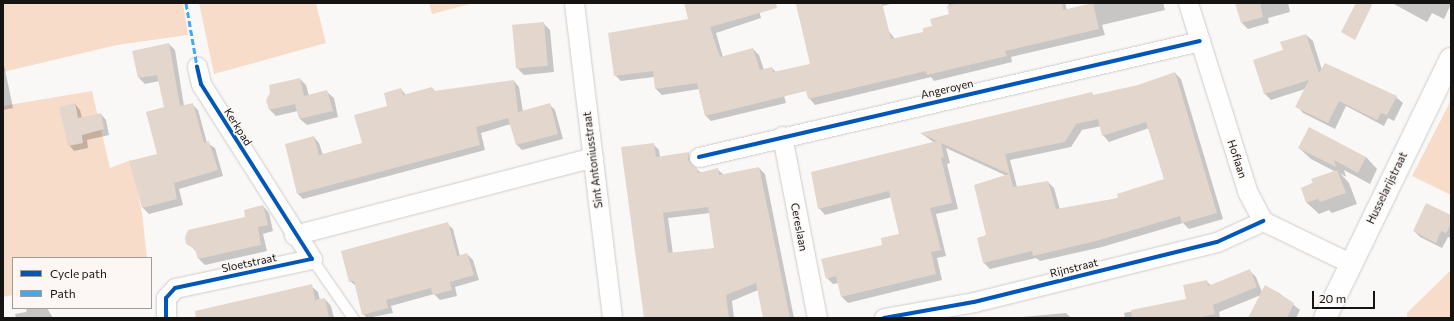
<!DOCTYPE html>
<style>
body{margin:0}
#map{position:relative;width:1454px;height:321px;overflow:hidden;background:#faf8f6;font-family:Commissioner,sans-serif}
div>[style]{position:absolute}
.green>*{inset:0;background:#f7ddc9}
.shadow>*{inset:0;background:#0003}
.building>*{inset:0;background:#e3d6cc;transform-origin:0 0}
.roads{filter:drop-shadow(0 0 1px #cecccb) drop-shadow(0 0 1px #cecccb)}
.service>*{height:10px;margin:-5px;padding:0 5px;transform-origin:5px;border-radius:5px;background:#fefefe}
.minor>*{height:19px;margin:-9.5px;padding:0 9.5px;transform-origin:9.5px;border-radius:9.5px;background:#fefefe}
.tertiary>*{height:22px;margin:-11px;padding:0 11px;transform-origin:11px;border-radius:11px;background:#fefefe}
.quiet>*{height:3px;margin-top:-1.5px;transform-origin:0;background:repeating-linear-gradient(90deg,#3fa9f5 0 6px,transparent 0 9px)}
.cycleway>*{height:4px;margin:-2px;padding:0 2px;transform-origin:2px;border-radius:2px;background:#0057b8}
span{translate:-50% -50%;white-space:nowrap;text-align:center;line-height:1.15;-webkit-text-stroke:3px #fcf7f4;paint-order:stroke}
.street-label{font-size:11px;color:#161413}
.frame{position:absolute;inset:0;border:4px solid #161413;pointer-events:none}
.legend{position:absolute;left:12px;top:257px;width:140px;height:52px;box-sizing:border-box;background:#fcf7f4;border:1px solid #a09c9a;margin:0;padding:5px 7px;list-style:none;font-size:12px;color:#161413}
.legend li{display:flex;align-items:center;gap:8px;height:20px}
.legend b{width:20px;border:1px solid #a09c9a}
.scale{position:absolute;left:1312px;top:291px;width:63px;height:18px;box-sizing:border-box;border:2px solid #161413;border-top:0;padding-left:5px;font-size:12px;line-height:14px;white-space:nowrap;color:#161413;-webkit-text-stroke:3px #fcf7f4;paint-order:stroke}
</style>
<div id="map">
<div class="green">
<i style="clip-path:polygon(3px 3px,183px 3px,188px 35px,117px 45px,3px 72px)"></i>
<i style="clip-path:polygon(199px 3px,316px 3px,326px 43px,214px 74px)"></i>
<i style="clip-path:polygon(429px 3px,474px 3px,432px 14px)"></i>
<i style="clip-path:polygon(92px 91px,110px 168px,131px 160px,142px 213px,147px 258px,13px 258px,13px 295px,3px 297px,3px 106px)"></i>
<i style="clip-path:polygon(1451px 100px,1451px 195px,1412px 176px)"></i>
<i style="clip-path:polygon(1451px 270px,1451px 318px,1407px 318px,1407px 313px)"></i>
</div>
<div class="shadow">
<i style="clip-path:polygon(685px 3px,757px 3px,761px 18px,716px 33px,723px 57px,753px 49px,759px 55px,764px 70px,772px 68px,778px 74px,786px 103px,711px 121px,705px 115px,699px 89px,662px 95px,656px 89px,654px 77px,621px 81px,615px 75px,690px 20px)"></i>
<i style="clip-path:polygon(796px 3px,894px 3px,807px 26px,800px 19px)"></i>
<i style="clip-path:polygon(948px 3px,1065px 3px,1067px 10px,1096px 3px,1163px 3px,1165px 10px,1102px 25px,1105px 35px,1011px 57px,1012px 62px,934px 81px,931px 77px,815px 105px,809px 98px,811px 65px,888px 30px,895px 39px,925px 32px,951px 15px)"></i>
<i style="clip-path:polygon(1236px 3px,1288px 3px,1290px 12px,1268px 18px,1269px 23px,1248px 29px,1242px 23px)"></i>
<i style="clip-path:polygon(1392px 3px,1451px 3px,1451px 4px,1444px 19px,1432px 13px,1427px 22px)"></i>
<i style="clip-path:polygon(543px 23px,550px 30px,554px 72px,524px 75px,518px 69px)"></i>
<i style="clip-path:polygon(1306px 35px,1313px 41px,1322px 70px,1396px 97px,1403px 103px,1394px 121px,1388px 118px,1384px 126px,1346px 106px,1335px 129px,1303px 113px,1297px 106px,1305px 89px,1271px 100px,1264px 93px,1284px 51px)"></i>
<i style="clip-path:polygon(169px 44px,175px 50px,184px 106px,192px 104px,198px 110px,207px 143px,215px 148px,223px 176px,179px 189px,183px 205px,149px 214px,143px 208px,131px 162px,158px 155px,165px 108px,159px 81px,145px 84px,139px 78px,133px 52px)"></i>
<i style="clip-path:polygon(3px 60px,13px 108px,3px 110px)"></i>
<i style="clip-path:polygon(evenodd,1175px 73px,1181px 79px,1223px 219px,1189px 229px,1183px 223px,1102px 247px,1040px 261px,1036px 258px,990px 269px,984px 263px,988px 236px,1007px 176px,946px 148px,950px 163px,947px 164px,958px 209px,936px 214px,946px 256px,937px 258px,942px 280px,848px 303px,842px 297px,839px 283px,833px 284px,827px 278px,900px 235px,892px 197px,825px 215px,819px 208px,935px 143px,922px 134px,1092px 93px,1094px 96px,1139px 86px,1175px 73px,1101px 126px,1103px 135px,1109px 142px,1149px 128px,1165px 180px,1119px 198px,1060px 210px,1054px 188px,1048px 182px,1017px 187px,1010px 160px,1071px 147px,1082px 130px,1101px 126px)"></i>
<i style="clip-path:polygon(300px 79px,306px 85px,309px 96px,327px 92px,334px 98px,338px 117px,307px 125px,300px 119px,298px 111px,276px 116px,270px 110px,267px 100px)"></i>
<i style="clip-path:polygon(514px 81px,519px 87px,523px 112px,549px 104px,555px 110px,563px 139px,522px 150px,517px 145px,511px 124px,481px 133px,485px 150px,303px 199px,297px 193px,314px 137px,319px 143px,323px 155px,363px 144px,401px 89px,406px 95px,432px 88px,436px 92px)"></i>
<i style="clip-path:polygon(75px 104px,80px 110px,82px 118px,101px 114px,106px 120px,109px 135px,87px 140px,88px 148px,74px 151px,69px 145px)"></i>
<i style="clip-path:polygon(evenodd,653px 144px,659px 150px,660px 157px,688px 153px,694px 159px,694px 166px,701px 173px,717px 169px,724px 175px,759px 168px,765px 174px,794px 318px,764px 318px,758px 290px,732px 301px,734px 318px,645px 318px,653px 144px,710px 213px,715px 249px,673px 254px,668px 218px,710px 213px)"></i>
<i style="clip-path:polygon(1299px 148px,1366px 157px,1377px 169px,1370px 184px,1344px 170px,1346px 177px,1340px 173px,1349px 183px,1357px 204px,1332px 213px,1329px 210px,1319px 214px,1307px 203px,1302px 188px,1336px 172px,1311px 159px)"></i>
<i style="clip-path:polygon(263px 206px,269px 213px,273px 231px,263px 234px,267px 251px,205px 265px,199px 259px,197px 252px,187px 243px,247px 218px)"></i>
<i style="clip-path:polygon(1451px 217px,1451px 238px,1448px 237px,1442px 248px,1420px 237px,1414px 231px)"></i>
<i style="clip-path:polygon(447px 224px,453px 229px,460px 256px,467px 254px,473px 260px,479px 280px,455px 287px,457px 296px,440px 300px,434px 294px,391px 306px,393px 313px,367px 318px,363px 314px,357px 287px,350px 281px)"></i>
<i style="clip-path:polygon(1249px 270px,1256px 277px,1262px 292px,1265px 286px,1279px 293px,1300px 310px,1296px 318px,1249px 318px,1261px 295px,1219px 312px,1220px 318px,1125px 318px,1124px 313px,1188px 300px,1206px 281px,1212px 286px)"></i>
<i style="clip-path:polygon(311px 286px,318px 292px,320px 300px,325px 299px,331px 306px,334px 318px,199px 318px)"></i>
<i style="clip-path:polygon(27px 308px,47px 308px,53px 318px,16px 318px,15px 314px,26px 312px)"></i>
<i style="clip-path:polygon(1066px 313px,1071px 318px,1011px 318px)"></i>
</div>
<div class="building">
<i style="clip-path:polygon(684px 3px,776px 3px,777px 8px,710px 27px,720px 57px,753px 48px,760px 70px,772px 67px,773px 72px,810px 64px,796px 4px,882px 3px,891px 39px,923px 32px,923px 28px,932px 26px,930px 19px,949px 14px,947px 6px,959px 3px,1062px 3px,1063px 10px,1093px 3px,1099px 29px,1005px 51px,1007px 56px,927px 75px,926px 71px,808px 99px,806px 91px,705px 116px,697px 83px,655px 89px,653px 71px,614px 76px,608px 33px,688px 19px)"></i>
<i style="clip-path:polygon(1235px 3px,1260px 3px,1263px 17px,1241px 23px)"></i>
<i style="clip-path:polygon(1356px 3px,1373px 3px,1355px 40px,1341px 32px)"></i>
<i style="left:544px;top:22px;width:44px;height:32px;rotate:85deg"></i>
<i style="clip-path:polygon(1306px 34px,1319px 73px,1325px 63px,1397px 96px,1387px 115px,1381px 113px,1377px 120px,1339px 101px,1328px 123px,1295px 107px,1309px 80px,1264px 94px,1253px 60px,1283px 50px,1280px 42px)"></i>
<i style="clip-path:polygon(169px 43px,180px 106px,193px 103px,204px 143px,209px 141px,218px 170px,174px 183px,177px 199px,142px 208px,129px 161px,157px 154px,146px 112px,164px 107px,157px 75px,138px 78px,132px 51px)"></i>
<i style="clip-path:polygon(evenodd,1175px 72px,1217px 213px,1182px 223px,1180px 216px,1096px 241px,1033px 256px,1032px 251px,983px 263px,977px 238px,986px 235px,974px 185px,1009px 174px,941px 143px,944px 157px,941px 158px,952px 203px,930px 208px,941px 250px,931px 252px,936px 274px,841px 297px,836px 276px,826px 279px,821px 259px,882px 245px,881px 238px,899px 234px,889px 191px,818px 209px,811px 172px,937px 141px,920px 133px,1092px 92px,1093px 95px,1138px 85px,1175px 72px,1098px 119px,1102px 136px,1146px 122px,1164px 179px,1117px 194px,1118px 198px,1056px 209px,1048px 181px,1013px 187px,1005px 154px,1065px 142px,1076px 124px,1098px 119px)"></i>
<i style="clip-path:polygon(300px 78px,304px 96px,327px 90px,333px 111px,299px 119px,295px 104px,269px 110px,266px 100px,270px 93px,269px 85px)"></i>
<i style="clip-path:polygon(514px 80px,518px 112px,550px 103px,558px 134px,516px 145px,508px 118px,476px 127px,480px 145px,297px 194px,285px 144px,314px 136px,319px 155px,362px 143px,354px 115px,387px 106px,384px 93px,401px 88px,403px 95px,432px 87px,434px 91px)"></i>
<i style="clip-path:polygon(75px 103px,78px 118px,101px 113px,104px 129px,82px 135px,83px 143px,68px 146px,59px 107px)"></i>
<i style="clip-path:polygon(1309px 127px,1366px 157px,1358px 173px,1334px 160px,1336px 167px,1298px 148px)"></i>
<i style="clip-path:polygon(evenodd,654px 143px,656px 157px,689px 152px,688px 160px,697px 168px,698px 173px,718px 168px,719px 175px,759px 167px,790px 318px,763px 318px,756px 283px,726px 295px,729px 318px,644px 318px,621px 147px,654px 143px,708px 207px,714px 248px,668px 253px,663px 213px,708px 207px)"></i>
<i style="clip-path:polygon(1337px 170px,1346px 193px,1320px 202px,1318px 199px,1306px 203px,1301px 188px,1313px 183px,1311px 179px)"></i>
<i style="clip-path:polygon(1426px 203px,1451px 215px,1451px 225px,1446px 233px,1441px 231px,1436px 243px,1413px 231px)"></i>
<i style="clip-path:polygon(263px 205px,268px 225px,258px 227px,261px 245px,198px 259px,195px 249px,186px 244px,185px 237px,188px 230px,245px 217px,244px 210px)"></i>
<i style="clip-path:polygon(448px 222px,457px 256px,467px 253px,474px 275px,450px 282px,452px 290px,433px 295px,431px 288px,386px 300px,388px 308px,362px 315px,354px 281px,349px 282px,341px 251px)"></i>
<i style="clip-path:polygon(1250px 269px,1257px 287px,1213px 305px,1215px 314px,1197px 318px,1132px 318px,1131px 310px,1186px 299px,1183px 285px,1207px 280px,1208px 286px)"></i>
<i style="clip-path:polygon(312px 284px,315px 300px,325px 298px,329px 318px,196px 318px,195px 311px)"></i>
<i style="clip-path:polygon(1265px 285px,1294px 303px,1287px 318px,1248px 318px)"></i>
</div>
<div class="roads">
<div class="service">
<i style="left:312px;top:259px;width:72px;rotate:55.2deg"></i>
</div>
<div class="minor">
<i style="left:574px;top:3px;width:317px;rotate:83.1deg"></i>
<i style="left:1188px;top:3px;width:199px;rotate:72.5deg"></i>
<i style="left:1248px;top:193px;width:32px;rotate:62deg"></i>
<i style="left:1263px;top:221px;width:97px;rotate:25.8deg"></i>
<i style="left:782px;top:136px;width:185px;rotate:79.1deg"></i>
<i style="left:699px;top:157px;width:514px;rotate:-13.04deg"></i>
<i style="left:294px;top:235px;width:309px;rotate:-14.6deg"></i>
<i style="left:166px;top:318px;width:20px;rotate:-90deg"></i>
<i style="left:166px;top:298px;width:13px;rotate:-48deg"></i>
<i style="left:175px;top:288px;width:140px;rotate:-12deg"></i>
<i style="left:312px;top:259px;width:207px;rotate:-122.4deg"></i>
<i style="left:201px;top:84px;width:18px;rotate:-103deg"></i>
<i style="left:884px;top:318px;width:91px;rotate:-10.1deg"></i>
<i style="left:974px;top:302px;width:250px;rotate:-13.9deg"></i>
<i style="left:1217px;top:242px;width:51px;rotate:-24.5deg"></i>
</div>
<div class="tertiary">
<i style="left:1325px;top:318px;width:288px;rotate:-64.1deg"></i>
</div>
</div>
<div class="quiet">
<i style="left:186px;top:3px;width:64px;rotate:80.1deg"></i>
</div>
<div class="cycleway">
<i style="left:699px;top:157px;width:514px;rotate:-13.04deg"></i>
<i style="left:166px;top:318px;width:20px;rotate:-90deg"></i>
<i style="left:166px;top:298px;width:13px;rotate:-48deg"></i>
<i style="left:175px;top:288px;width:140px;rotate:-12deg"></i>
<i style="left:312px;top:259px;width:207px;rotate:-122.4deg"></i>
<i style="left:201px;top:84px;width:18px;rotate:-103deg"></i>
<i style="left:884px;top:318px;width:91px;rotate:-10.1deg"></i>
<i style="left:974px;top:302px;width:250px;rotate:-13.9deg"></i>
<i style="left:1217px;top:242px;width:51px;rotate:-24.5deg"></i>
</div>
<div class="street-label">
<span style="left:947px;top:89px;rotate:-13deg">Angeroyen</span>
<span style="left:238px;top:127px;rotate:58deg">Kerkpad</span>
<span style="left:1237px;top:159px;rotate:72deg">Hoflaan</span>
<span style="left:593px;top:160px;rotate:-97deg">Sint Antoniusstraat</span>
<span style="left:1387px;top:188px;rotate:-64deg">Husselarijstraat</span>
<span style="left:799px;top:227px;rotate:79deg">Cereslaan</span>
<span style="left:249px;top:263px;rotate:-12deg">Sloetstraat</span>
<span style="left:1074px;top:268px;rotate:-14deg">Rijnstraat</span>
</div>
<div class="frame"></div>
<ul class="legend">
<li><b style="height:5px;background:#0057b8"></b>Cycle path</li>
<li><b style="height:5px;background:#3fa9f5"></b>Path</li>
</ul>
<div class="scale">20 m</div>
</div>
